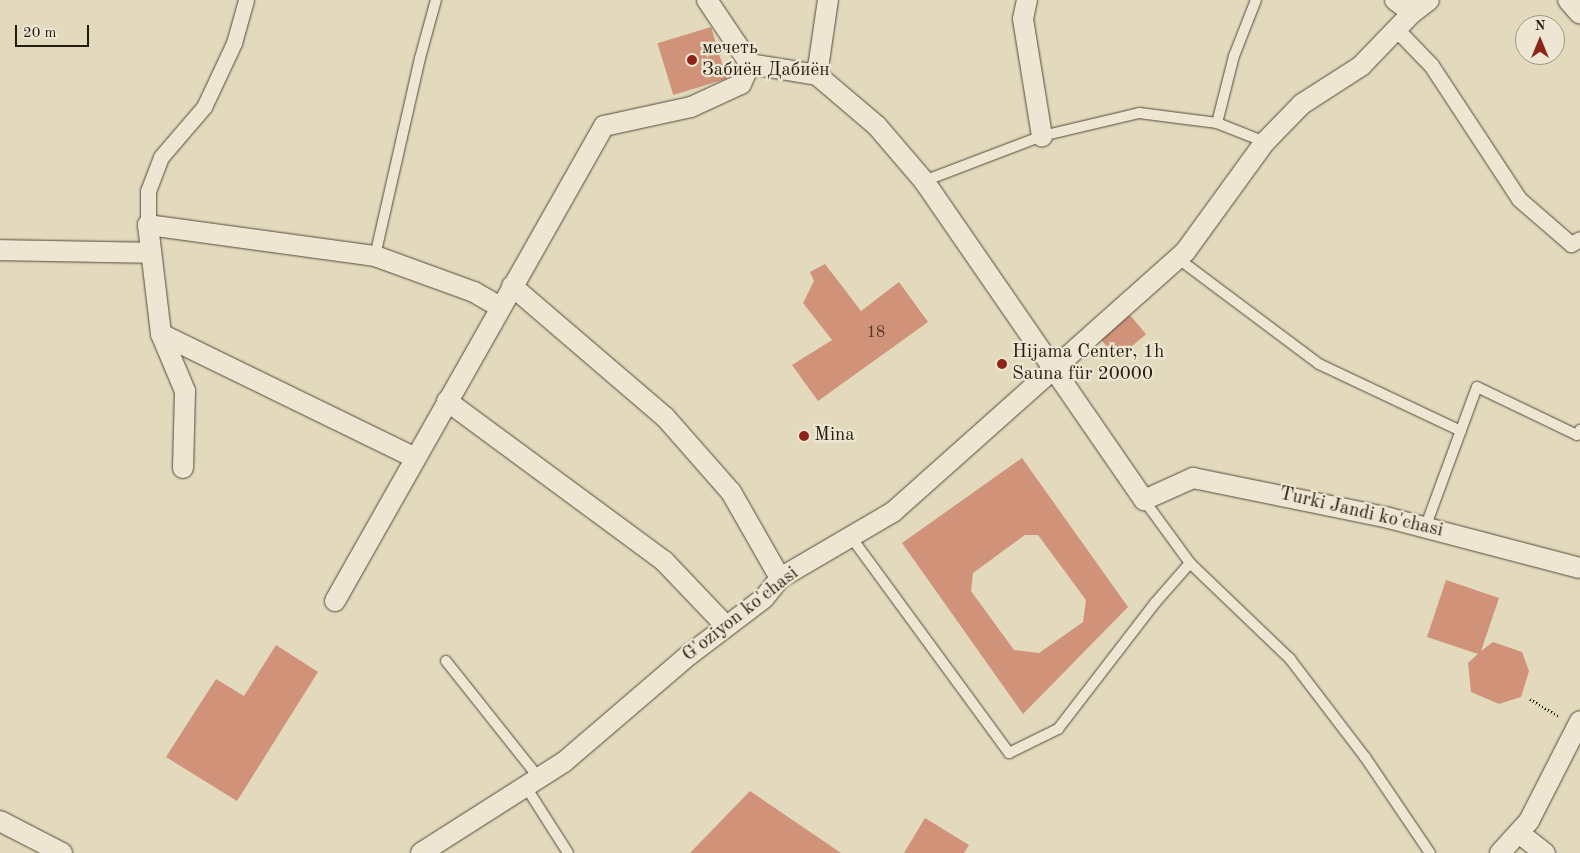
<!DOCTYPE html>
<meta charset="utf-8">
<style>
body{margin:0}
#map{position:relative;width:1580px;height:853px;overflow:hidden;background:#e3d9bc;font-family:"Old Standard TT",serif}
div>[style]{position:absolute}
.building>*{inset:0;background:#d09279;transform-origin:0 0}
.path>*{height:3px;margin-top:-1.5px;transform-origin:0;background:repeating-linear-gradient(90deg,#251b0e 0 1px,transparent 0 3.5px)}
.roads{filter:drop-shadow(0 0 1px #544a3a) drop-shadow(0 0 1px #544a3a)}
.service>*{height:10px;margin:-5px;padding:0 5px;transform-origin:5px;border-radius:5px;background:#ede6d3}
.pedestrian>*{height:15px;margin:-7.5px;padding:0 7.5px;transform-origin:7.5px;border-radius:7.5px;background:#ede6d3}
.minor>*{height:20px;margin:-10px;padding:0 10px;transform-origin:10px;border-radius:10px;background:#ede6d3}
.dots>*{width:14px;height:14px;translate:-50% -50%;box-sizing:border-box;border:2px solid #ede6d3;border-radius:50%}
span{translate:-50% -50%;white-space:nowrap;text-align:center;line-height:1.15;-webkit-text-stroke:4.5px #ede6d3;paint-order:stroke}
.number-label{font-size:16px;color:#503929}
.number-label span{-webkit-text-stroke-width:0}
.poi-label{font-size:19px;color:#251b0e}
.left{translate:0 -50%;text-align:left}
.street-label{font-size:19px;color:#251b0e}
.north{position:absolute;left:1515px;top:15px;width:50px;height:50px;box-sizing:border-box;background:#ede6d3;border:1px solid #9d9584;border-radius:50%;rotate:0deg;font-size:14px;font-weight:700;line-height:20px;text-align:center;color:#251b0e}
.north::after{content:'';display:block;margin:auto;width:18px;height:22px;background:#8f2418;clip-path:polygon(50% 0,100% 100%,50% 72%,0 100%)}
.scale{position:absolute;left:15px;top:25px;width:74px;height:22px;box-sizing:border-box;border:2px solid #251b0e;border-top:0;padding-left:6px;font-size:15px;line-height:18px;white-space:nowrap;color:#251b0e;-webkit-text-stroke:4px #ede6d3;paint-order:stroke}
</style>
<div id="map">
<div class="building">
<i style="left:711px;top:27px;width:54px;height:56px;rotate:73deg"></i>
<i style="clip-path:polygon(825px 264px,861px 311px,899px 282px,928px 322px,818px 401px,792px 365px,832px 340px,803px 303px,814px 281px,810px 272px)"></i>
<i style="left:1130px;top:315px;width:25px;height:38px;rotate:50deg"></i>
<i style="clip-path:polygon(evenodd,1022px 458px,1128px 607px,1023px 714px,902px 543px,1022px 458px,1025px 535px,1038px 535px,1086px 600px,1083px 622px,1039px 653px,1014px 650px,971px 591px,973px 573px,1025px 535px)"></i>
<i style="clip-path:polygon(1446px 580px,1499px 598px,1481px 651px,1493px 642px,1522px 652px,1529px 671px,1521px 697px,1499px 704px,1471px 692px,1468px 663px,1478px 654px,1427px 637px)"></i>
<i style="clip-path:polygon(276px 645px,318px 672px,237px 801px,166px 757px,216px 679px,244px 696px)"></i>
<i style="clip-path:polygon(750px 791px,841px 853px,690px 853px)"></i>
<i style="clip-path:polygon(925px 818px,969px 845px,964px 853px,904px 853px)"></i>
</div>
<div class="path">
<i style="left:1530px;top:699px;width:33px;rotate:31deg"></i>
</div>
<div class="roads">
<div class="service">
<i style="left:1217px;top:123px;width:69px;rotate:-75.8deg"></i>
<i style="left:1234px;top:56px;width:60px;rotate:-68.6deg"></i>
<i style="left:924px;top:181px;width:126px;rotate:-20.9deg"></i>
<i style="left:1042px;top:136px;width:100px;rotate:-13.3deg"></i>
<i style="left:1139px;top:113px;width:79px;rotate:7.3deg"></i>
<i style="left:1217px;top:123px;width:52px;rotate:21.6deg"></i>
<i style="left:375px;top:256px;width:203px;rotate:-77.2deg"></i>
<i style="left:420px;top:58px;width:60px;rotate:-74.6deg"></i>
<i style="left:1176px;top:257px;width:179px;rotate:36.8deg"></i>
<i style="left:1319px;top:364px;width:157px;rotate:25.3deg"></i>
<i style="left:1144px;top:500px;width:78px;rotate:53.9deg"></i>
<i style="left:1190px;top:563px;width:139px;rotate:43.8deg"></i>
<i style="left:1290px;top:659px;width:123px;rotate:52.6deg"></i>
<i style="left:1365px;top:757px;width:116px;rotate:55.9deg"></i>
<i style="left:1425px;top:528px;width:150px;rotate:-69.8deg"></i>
<i style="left:1477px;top:387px;width:111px;rotate:25.6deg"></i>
<i style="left:1577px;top:435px;width:6px;rotate:-59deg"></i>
<i style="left:851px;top:537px;width:268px;rotate:53.8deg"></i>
<i style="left:1009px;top:753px;width:55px;rotate:-26.1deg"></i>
<i style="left:1058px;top:729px;width:159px;rotate:-52.4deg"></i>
<i style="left:1155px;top:603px;width:53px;rotate:-48.8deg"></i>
<i style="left:446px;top:661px;width:149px;rotate:51.5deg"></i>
<i style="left:526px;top:787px;width:78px;rotate:57.5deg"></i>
</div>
<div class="pedestrian">
<i style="left:1398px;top:31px;width:47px;rotate:45.9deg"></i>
<i style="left:1431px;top:65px;width:160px;rotate:56.7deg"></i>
<i style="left:1519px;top:199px;width:69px;rotate:40.9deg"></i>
<i style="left:1571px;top:244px;width:10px;rotate:-29deg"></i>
<i style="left:148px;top:225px;width:34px;rotate:-90deg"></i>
<i style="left:148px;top:191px;width:36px;rotate:-69deg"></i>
<i style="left:161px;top:157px;width:66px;rotate:-49.3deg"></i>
<i style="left:204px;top:107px;width:71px;rotate:-64.9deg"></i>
<i style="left:234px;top:43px;width:45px;rotate:-74.4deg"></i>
</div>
<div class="minor">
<i style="left:707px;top:0;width:77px;rotate:56.1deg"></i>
<i style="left:1027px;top:0;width:19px;rotate:102deg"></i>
<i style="left:1023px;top:19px;width:119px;rotate:80.8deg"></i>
<i style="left:1395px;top:0;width:21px;rotate:37deg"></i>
<i style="left:1568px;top:0;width:18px;rotate:49deg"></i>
<i style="left:817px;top:75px;width:76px;rotate:-81.7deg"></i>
<i style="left:0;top:250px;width:150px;rotate:1.1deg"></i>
<i style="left:512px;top:286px;width:201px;rotate:40.6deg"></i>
<i style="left:665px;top:417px;width:100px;rotate:48.7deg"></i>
<i style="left:731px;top:492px;width:99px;rotate:60.3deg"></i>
<i style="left:161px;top:334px;width:283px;rotate:26deg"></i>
<i style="left:447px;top:401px;width:270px;rotate:36.4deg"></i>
<i style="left:664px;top:561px;width:90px;rotate:46.4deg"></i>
<i style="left:183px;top:468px;width:77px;rotate:-88.5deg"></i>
<i style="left:185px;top:391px;width:62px;rotate:-112.8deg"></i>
<i style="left:161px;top:334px;width:110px;rotate:-96.8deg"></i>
<i style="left:148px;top:225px;width:229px;rotate:7.8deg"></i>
<i style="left:375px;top:256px;width:105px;rotate:20deg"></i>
<i style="left:474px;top:292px;width:30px;rotate:30deg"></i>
<i style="left:335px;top:601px;width:546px;rotate:-60.48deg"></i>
<i style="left:604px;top:126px;width:89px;rotate:-12.3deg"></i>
<i style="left:691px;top:107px;width:55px;rotate:-24.7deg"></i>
<i style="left:741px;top:84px;width:22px;rotate:-66deg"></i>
<i style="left:750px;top:64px;width:68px;rotate:9.3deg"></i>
<i style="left:817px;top:75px;width:79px;rotate:40.4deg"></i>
<i style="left:877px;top:126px;width:72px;rotate:49.5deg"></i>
<i style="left:924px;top:181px;width:388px;rotate:55.4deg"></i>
<i style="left:1144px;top:500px;width:54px;rotate:-24.2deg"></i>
<i style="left:1193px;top:478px;width:200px;rotate:11.5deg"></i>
<i style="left:1389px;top:518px;width:197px;rotate:14.7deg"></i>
<i style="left:0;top:821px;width:70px;rotate:27.3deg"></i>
<i style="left:1519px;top:833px;width:33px;rotate:38deg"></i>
<i style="left:421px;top:853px;width:169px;rotate:-32.5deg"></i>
<i style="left:564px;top:762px;width:165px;rotate:-40.6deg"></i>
<i style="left:689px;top:655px;width:94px;rotate:-37.2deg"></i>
<i style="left:764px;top:598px;width:26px;rotate:-51deg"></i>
<i style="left:780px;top:578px;width:131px;rotate:-30.3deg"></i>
<i style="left:893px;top:512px;width:391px;rotate:-41.7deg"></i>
<i style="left:1185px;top:252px;width:136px;rotate:-54deg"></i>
<i style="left:1265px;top:142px;width:53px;rotate:-45.8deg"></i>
<i style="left:1302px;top:104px;width:70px;rotate:-32.8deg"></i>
<i style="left:1361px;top:66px;width:74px;rotate:-46.1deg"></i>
<i style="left:1412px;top:13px;width:21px;rotate:-37deg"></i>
<i style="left:1500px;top:853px;width:43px;rotate:-47.8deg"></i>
<i style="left:1529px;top:821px;width:112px;rotate:-63deg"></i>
</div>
</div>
<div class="dots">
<i style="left:692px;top:60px;background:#8f2418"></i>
<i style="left:1002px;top:364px;background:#8f2418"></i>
<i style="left:804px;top:436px;background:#8f2418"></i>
</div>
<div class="number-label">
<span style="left:876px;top:333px">18</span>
</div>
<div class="poi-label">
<span class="left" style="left:702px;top:60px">мечеть<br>Забиён Дабиён</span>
<span class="left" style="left:1012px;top:364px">Hijama Center, 1h<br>Sauna für 20000</span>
<span class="left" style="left:814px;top:436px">Mina</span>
</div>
<div class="street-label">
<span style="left:1361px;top:513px;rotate:13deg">Turki Jandi ko'chasi</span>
<span style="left:741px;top:615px;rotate:-38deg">G'oziyon ko'chasi</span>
</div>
<div class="north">N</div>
<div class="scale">20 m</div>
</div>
